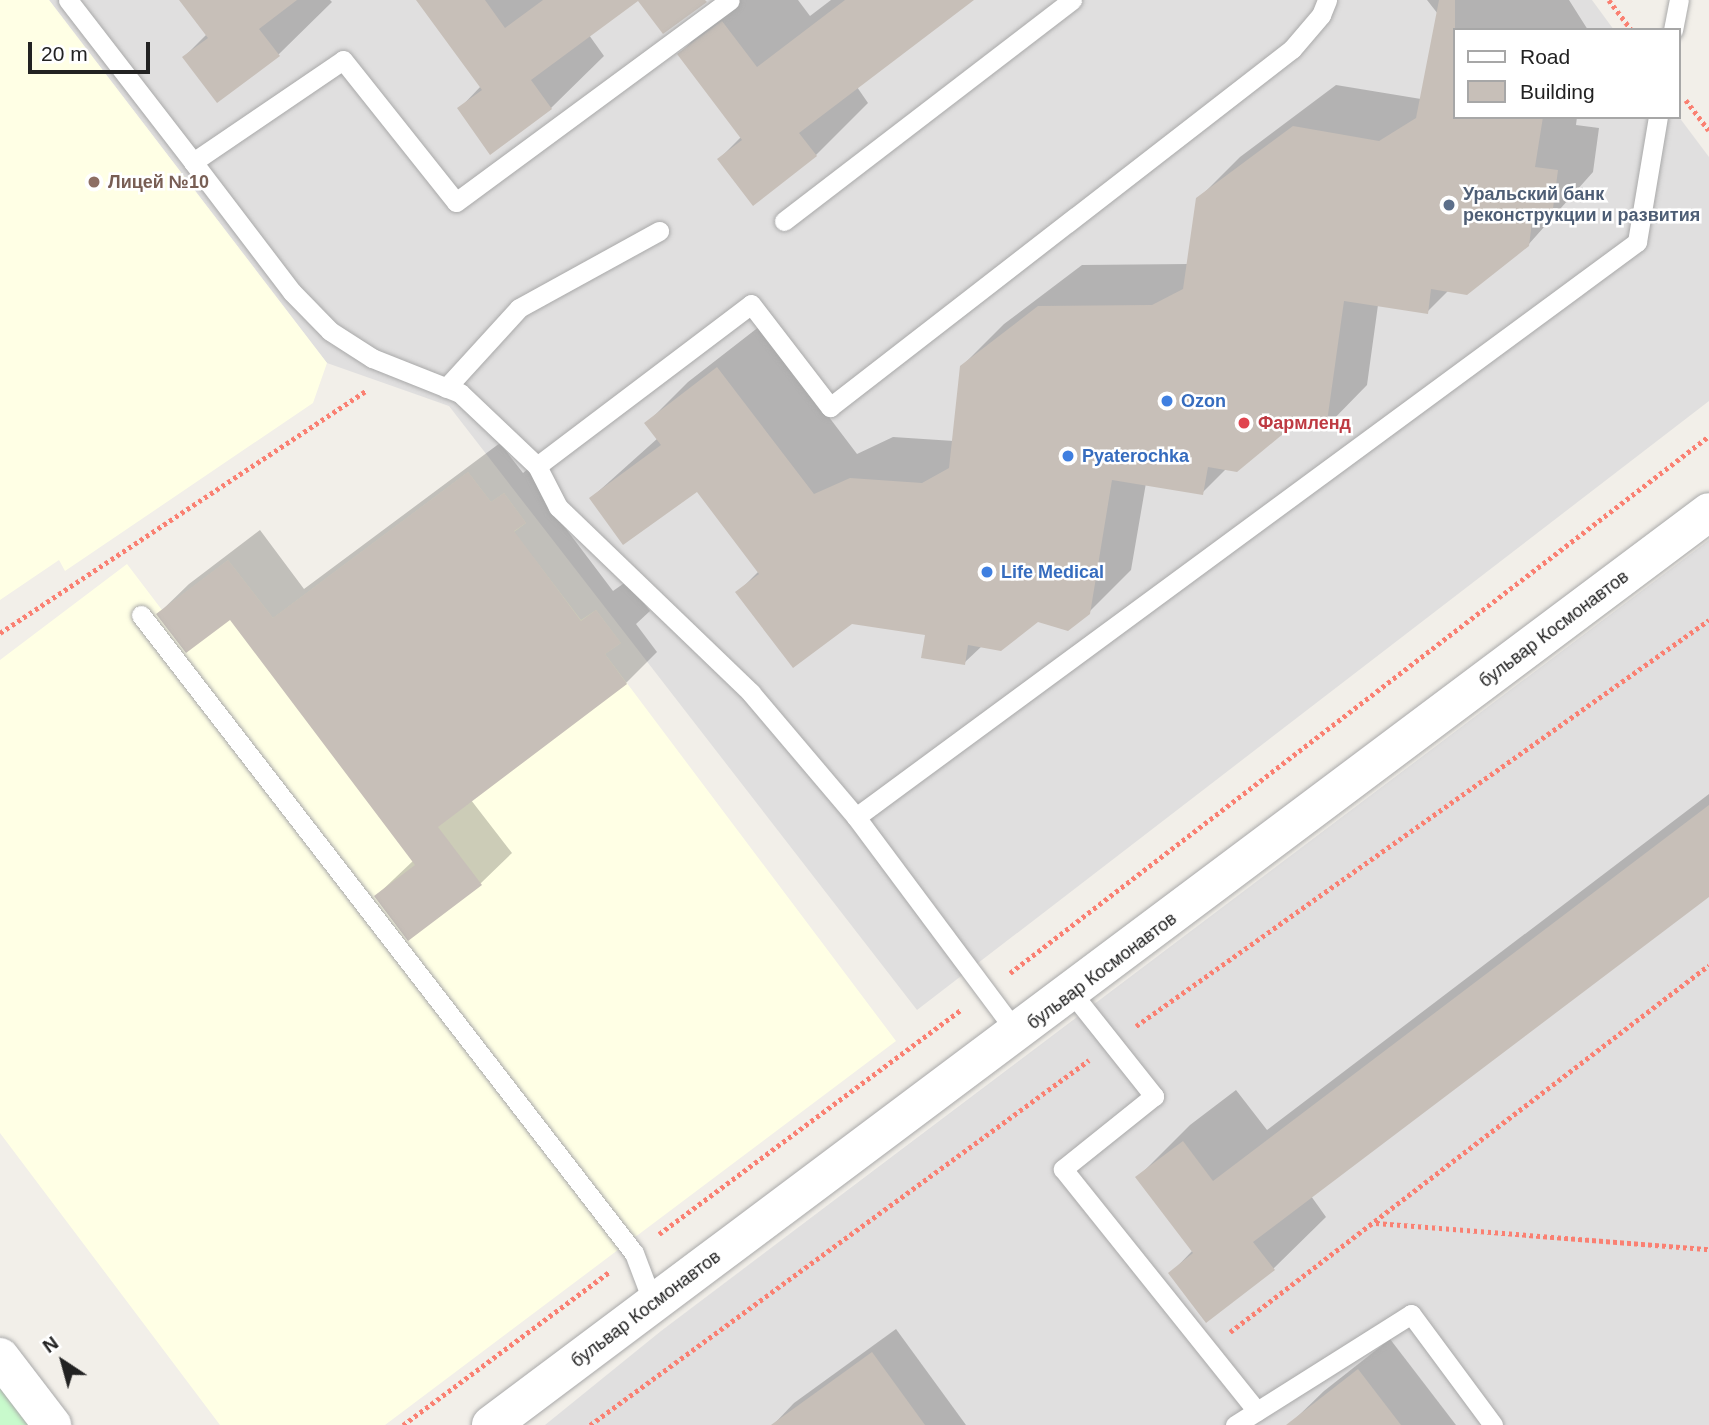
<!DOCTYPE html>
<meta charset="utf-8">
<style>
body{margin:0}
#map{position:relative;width:1709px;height:1425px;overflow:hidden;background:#f2efe9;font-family:Arial,sans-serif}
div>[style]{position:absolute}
.residential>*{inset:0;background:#e0dfdf}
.education>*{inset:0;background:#ffffe5}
.park>*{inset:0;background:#c8facc}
.shadow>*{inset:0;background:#0003}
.building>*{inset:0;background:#c7bfb8}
.path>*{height:4.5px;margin-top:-2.25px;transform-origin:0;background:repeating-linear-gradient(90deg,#fa8072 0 3.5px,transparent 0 7px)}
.roads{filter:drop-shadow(0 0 2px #a9a9a9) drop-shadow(0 0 2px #a9a9a9)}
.service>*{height:19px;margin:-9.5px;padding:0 9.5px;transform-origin:9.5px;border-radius:9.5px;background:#fff}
.minor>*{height:38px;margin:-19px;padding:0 19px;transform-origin:19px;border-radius:19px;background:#fff}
.tertiary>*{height:38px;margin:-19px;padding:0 19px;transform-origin:19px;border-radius:19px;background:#fff}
.dots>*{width:19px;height:19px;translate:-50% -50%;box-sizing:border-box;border:4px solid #fff;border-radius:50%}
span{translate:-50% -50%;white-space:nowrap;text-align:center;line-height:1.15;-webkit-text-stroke:5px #fff;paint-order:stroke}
.education-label{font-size:18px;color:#785e54;font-weight:700}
.left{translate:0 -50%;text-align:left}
.service-label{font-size:18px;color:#4e5e75;font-weight:700}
.shop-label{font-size:18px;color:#366cbe;font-weight:700}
.health-label{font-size:18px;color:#be3a42;font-weight:700}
.street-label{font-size:18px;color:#222}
.legend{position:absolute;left:1453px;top:28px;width:228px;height:91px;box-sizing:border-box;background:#fff;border:2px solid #a7a7a7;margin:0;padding:9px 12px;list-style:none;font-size:21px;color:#222}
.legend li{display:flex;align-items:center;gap:14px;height:35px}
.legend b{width:35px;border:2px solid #a7a7a7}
.north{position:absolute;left:28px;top:1327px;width:70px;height:70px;-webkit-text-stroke:5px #fff;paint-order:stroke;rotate:324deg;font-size:19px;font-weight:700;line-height:28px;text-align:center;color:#222}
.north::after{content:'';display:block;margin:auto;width:24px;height:32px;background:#222;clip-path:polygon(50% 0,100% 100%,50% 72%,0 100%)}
.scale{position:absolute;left:28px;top:42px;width:122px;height:32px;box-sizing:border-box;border:4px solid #222;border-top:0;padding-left:9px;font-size:21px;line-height:24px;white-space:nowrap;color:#222;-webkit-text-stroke:5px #fff;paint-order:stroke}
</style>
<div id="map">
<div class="residential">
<i style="clip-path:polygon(49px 0,1592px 0,1614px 30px,1455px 30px,1455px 117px,1679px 117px,1709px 157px,1709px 401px,917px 1010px,449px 406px,327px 363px)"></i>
<i style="clip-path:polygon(1709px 540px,1709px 1425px,545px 1425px,661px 1331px)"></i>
</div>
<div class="education">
<i style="clip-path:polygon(0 0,49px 0,327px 363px,313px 403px,65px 571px,59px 560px,0 600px)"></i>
<i style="clip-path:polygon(468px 472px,491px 502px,504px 493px,526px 523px,514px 532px,581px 620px,596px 610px,621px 643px,605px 654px,896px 1041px,385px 1425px,220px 1425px,0 1133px,0 660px,127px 564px,162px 610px,228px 560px,273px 618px)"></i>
</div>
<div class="park">
<i style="clip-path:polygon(0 1378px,38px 1425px,0 1425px)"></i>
</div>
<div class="shadow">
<i style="clip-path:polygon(181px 0,330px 0,332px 2px,279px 54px,217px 101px,184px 57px,207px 34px)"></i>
<i style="clip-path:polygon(438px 0,636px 0,589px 35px,604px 56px,551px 108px,459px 109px,481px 86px)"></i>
<i style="clip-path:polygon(734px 0,798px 0,810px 16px,831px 0,971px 0,857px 87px,868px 103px,816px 155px,719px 159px,741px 137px,679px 54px)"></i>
<i style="clip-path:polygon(1427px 0,1569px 0,1588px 30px,1455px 30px,1455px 117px,1577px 117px,1576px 125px,1599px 128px,1593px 172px,1528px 245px,1449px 290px,1427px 312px,1378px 305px,1367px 385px,1326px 427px,1295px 423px,1227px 468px,1202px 493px,1146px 483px,1131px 570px,1089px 612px,1038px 620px,982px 646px,964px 663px,927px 634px,738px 592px,759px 571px,697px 490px,591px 498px,658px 438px,647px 423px,688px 382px,760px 326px,857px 454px,893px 437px,954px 441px,961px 367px,1004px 324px,1082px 265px,1188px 264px,1198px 199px,1240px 157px,1336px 85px,1421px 99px,1438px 14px)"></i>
<i style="clip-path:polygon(500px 443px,523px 473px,535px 463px,545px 501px,613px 591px,627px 581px,650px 611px,636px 624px,657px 652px,626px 683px,471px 800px,512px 853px,481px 883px,409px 938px,376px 896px,414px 860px,230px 617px,158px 614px,189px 584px,260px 530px,304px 589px)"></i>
<i style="clip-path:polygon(1709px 794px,1709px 894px,1311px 1196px,1326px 1217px,1273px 1269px,1171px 1273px,1193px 1250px,1138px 1177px,1190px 1125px,1236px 1090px,1267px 1130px)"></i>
<i style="clip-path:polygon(896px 1329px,966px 1425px,773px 1425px,794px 1403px)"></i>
<i style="clip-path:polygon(1390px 1339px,1456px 1425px,1296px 1425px,1293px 1421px,1324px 1391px)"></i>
</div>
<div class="building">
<i style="clip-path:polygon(179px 0,297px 0,259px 29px,280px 56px,217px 103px,182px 57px,208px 38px)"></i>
<i style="clip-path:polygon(416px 0,485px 0,505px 28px,543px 0,705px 0,707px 2px,663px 34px,638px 1px,531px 80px,552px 109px,490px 155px,457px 108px,482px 90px)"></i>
<i style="clip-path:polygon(845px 0,974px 0,799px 133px,817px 156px,753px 206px,717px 159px,742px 140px,677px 54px,722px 21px,757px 67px)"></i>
<i style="clip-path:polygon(1439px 0,1455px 0,1455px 117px,1543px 117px,1535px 167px,1558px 170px,1552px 216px,1533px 214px,1529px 246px,1467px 295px,1431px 289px,1428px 314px,1344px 301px,1326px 429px,1295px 424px,1237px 472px,1208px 467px,1203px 495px,1112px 480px,1090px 614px,1068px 631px,1038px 622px,1001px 651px,968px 645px,965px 665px,921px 658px,925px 635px,852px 624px,793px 668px,735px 592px,759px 574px,697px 492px,623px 545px,589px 498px,661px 445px,644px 423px,717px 367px,814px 494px,850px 478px,922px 483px,949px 468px,960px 366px,1038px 306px,1152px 305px,1183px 289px,1196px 198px,1293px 126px,1379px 141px,1416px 118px)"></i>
<i style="clip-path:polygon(468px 472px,491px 502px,504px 493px,526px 523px,514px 531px,581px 621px,596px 610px,621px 643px,605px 654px,627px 684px,438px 827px,482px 885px,408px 941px,374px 896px,415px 865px,230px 620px,186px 653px,156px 614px,228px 560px,273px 618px)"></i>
<i style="clip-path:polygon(1709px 805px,1709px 897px,1253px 1242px,1275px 1270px,1206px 1323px,1168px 1273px,1193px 1253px,1135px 1177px,1183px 1141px,1213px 1181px)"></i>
<i style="clip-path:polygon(872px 1352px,925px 1425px,771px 1425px)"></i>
<i style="clip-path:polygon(1358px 1369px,1401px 1425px,1286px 1425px)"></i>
</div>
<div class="path">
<i style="left:1609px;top:0;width:38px;rotate:53deg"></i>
<i style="left:1686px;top:100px;width:38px;rotate:53deg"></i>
<i style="left:0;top:633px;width:440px;rotate:-33.5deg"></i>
<i style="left:1010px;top:973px;width:881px;rotate:-37.53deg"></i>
<i style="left:1136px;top:1026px;width:702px;rotate:-35.32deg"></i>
<i style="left:1376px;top:1223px;width:334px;rotate:4.5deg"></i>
<i style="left:659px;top:1234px;width:376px;rotate:-36.6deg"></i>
<i style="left:1230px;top:1332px;width:603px;rotate:-37.46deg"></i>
<i style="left:403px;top:1425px;width:258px;rotate:-36.6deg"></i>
<i style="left:590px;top:1425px;width:618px;rotate:-36.18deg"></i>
</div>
<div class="roads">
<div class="service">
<i style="left:68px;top:0;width:205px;rotate:52.3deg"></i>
<i style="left:193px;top:162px;width:181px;rotate:-34.2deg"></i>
<i style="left:343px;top:60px;width:181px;rotate:51.5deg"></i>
<i style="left:456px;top:202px;width:340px;rotate:-36.4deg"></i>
<i style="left:1673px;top:30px;width:31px;rotate:-79deg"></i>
<i style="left:193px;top:162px;width:163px;rotate:52.7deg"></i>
<i style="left:292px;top:292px;width:54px;rotate:45.7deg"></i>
<i style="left:330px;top:331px;width:50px;rotate:32.7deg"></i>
<i style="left:372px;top:358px;width:95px;rotate:21.7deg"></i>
<i style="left:460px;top:393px;width:106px;rotate:43.5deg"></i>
<i style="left:537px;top:466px;width:46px;rotate:62.9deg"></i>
<i style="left:558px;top:507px;width:268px;rotate:43.9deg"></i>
<i style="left:751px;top:693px;width:162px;rotate:49.7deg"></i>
<i style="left:856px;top:817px;width:271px;rotate:53.3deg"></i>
<i style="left:784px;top:221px;width:363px;rotate:-37.5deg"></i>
<i style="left:446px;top:388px;width:108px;rotate:-47.6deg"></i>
<i style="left:519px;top:308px;width:160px;rotate:-28.8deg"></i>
<i style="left:537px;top:466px;width:268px;rotate:-37.1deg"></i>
<i style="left:751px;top:304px;width:130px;rotate:52.5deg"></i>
<i style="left:830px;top:407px;width:584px;rotate:-37.77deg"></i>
<i style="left:1292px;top:49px;width:45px;rotate:-49.5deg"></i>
<i style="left:1321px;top:15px;width:16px;rotate:-68deg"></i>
<i style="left:141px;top:615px;width:806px;rotate:52.31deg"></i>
<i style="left:634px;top:1253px;width:53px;rotate:69.2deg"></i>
<i style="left:856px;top:817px;width:970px;rotate:-36.36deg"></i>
<i style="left:1637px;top:242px;width:127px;rotate:-80.5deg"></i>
<i style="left:1072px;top:993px;width:132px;rotate:51.5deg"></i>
<i style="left:1154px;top:1096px;width:117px;rotate:141.3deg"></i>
<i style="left:1063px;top:1169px;width:310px;rotate:51.3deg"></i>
<i style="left:1235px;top:1425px;width:208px;rotate:-32.2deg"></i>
<i style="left:1411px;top:1314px;width:138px;rotate:53.5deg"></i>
</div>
<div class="minor">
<i style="left:0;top:1357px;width:86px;rotate:52.6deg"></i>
</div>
<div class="tertiary">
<i style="left:491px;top:1425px;width:1522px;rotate:-36.85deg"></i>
</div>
</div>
<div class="dots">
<i style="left:94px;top:182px;background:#8d6e63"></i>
<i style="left:1449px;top:205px;background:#5c6f8a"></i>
<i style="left:1167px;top:401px;background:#3f7fe0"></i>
<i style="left:1244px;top:423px;background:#e0444e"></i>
<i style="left:1068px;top:456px;background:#3f7fe0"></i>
<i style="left:987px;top:572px;background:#3f7fe0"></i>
</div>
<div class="education-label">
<span class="left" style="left:108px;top:182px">Лицей №10</span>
</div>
<div class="service-label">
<span class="left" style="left:1463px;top:205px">Уральский банк<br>реконструкции и развития</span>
</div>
<div class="shop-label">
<span class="left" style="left:1181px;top:401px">Ozon</span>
<span class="left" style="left:1082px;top:456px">Pyaterochka</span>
<span class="left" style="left:1001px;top:572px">Life Medical</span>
</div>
<div class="health-label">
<span class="left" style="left:1258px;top:423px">Фармленд</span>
</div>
<div class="street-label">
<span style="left:1554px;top:629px;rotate:-37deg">бульвар Космонавтов</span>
<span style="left:1102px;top:971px;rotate:-37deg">бульвар Космонавтов</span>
<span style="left:646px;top:1309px;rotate:-37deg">бульвар Космонавтов</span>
</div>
<ul class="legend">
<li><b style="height:9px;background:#fff"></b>Road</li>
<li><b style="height:19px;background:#c7bfb8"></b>Building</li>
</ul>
<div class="north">N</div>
<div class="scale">20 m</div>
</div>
